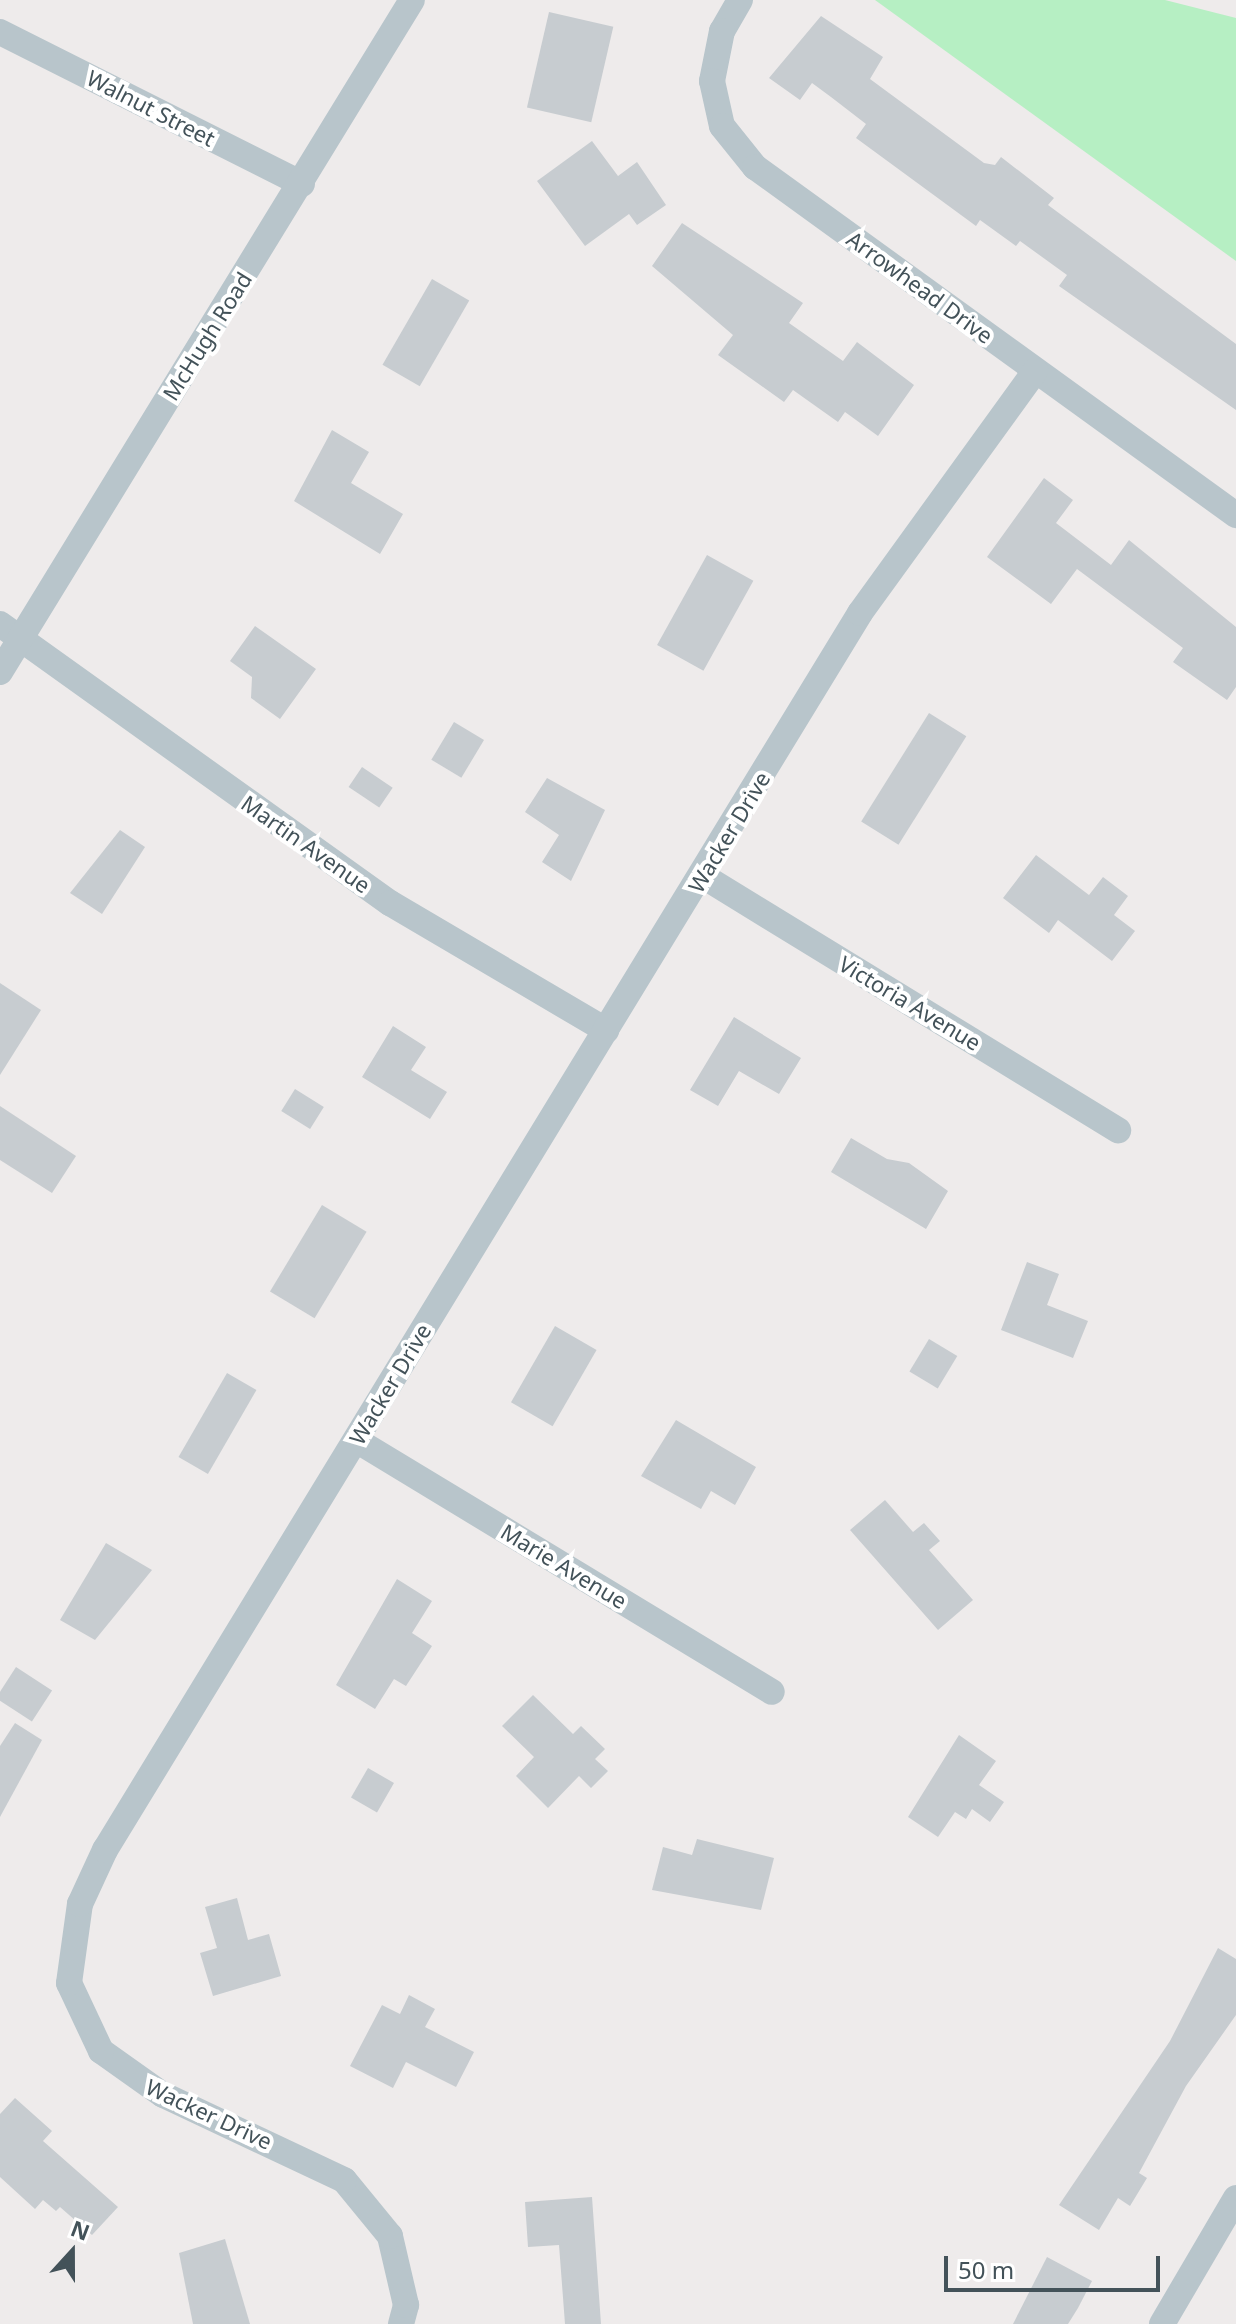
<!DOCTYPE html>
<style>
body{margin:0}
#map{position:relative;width:1236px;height:2324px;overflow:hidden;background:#eeebeb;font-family:"Noto Sans",sans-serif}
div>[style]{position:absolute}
.green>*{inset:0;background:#b6efc3}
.building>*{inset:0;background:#c7ccd0;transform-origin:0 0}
.street>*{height:26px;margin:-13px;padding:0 13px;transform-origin:13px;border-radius:13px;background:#b8c5cb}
span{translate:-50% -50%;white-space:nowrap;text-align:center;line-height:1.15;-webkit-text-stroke:8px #fff;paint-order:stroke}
.street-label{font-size:22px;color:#435259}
.north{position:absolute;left:32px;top:2212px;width:80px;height:80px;-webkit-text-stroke:6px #fff;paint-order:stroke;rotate:21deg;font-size:22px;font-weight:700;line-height:32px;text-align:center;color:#435259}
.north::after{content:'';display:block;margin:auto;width:28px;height:36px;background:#435259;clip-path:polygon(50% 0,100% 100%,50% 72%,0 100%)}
.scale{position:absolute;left:944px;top:2256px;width:216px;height:36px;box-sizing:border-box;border:4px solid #435259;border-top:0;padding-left:10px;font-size:24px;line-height:28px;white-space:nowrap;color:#435259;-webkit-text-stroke:6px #fff;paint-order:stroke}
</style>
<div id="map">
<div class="green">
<i style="clip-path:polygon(875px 0,1165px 0,1236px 18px,1236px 261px)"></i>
</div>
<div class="building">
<i style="left:549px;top:12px;width:66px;height:98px;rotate:13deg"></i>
<i style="clip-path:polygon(821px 16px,883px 57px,870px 79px,984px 163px,995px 165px,1001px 157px,1054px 198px,1048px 205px,1236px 344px,1236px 410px,1059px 286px,1067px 275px,1020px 241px,1016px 246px,980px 220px,976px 226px,856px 138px,866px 124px,831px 97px,812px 83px,800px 100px,769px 78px)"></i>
<i style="clip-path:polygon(592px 141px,618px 176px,637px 162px,666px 205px,637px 225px,629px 214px,585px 246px,537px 181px)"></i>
<i style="clip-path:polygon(682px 223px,803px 303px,789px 323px,843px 361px,857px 342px,914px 385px,878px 436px,845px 412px,838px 422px,793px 390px,784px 402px,718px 355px,733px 335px,652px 266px)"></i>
<i style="left:432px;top:279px;width:43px;height:99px;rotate:30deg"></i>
<i style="clip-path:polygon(332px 430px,369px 452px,351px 483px,403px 514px,380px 554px,294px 501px)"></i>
<i style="clip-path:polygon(1044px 478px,1073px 500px,1056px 523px,1111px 565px,1129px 540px,1236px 627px,1236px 687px,1227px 700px,1173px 662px,1183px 648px,1077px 569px,1051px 604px,987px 557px)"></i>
<i style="left:707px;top:555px;width:53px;height:103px;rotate:29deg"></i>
<i style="clip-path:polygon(255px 626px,316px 669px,280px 719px,251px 698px,252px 677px,230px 661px)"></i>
<i style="left:929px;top:713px;width:44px;height:128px;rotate:32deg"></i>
<i style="left:454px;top:722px;width:35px;height:44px;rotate:31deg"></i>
<i style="left:362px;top:767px;width:37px;height:24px;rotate:34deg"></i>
<i style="clip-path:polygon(547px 778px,605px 810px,571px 881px,542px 862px,559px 835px,525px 812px)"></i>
<i style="clip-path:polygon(120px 830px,145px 847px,102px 914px,70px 893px)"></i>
<i style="clip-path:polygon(1036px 855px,1089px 895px,1103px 877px,1128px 896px,1114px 915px,1135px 931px,1112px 961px,1058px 920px,1049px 933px,1003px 898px)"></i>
<i style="clip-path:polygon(0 983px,41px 1010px,0 1075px)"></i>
<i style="clip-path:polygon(734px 1017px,801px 1058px,779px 1094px,739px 1071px,718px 1106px,690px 1090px)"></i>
<i style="clip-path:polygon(393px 1026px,426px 1047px,411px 1070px,447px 1092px,430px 1119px,362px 1077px)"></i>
<i style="left:295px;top:1089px;width:34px;height:26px;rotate:32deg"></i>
<i style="clip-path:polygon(0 1106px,76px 1156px,52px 1193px,0 1160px)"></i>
<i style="clip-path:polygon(851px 1138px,887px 1159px,909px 1163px,948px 1191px,926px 1229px,831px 1172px)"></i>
<i style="left:322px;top:1205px;width:52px;height:101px;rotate:31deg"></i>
<i style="clip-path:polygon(1027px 1262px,1059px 1274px,1047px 1305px,1088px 1321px,1073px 1358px,1001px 1330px)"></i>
<i style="left:555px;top:1326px;width:48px;height:88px;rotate:30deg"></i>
<i style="left:929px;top:1339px;width:33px;height:38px;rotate:31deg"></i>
<i style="left:227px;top:1373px;width:34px;height:97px;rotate:30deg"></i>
<i style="clip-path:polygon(676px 1420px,756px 1467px,735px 1505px,711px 1491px,701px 1509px,641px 1476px)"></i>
<i style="clip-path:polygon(885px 1500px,913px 1532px,924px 1523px,940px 1541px,929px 1550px,973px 1600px,938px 1630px,850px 1530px)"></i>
<i style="clip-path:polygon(106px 1543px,152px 1570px,95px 1640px,60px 1620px)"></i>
<i style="clip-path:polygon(397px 1579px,432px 1601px,412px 1633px,432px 1646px,406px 1686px,394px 1679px,375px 1709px,336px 1685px)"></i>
<i style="left:16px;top:1667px;width:43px;height:37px;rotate:33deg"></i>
<i style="clip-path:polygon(533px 1695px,573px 1734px,581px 1726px,605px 1749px,595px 1759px,608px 1771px,591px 1788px,579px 1776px,548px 1808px,516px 1776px,534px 1757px,502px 1726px)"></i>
<i style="clip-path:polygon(15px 1723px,42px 1740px,0 1817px,0 1746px)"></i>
<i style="clip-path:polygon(959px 1735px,996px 1761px,979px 1785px,1004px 1802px,990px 1822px,972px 1809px,966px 1819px,955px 1812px,938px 1837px,908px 1817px)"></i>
<i style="left:368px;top:1768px;width:30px;height:34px;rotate:30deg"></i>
<i style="clip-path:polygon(697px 1839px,774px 1858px,761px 1910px,652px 1890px,663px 1847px,692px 1855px)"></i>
<i style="clip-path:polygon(237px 1898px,248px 1940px,269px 1934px,281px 1976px,213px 1996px,200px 1953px,217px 1948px,205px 1907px)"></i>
<i style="clip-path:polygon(1218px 1948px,1236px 1959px,1236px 2015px,1186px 2086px,1139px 2173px,1147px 2178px,1130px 2206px,1118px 2198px,1099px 2230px,1059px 2205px,1170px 2041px)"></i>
<i style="clip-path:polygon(409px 1995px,435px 2009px,425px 2027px,474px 2052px,456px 2087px,406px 2062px,393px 2088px,350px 2066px,382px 2005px,400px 2014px)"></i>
<i style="clip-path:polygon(15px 2098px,52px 2131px,43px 2141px,118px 2207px,92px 2235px,60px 2207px,56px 2211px,43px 2200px,35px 2209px,0 2177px,0 2114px)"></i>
<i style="clip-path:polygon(592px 2197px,601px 2324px,565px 2324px,559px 2245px,528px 2247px,525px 2202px)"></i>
<i style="clip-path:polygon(225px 2239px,250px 2324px,193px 2324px,179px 2253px)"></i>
<i style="clip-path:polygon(1047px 2257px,1092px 2281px,1078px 2308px,1068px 2324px,1013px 2324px)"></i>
</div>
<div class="street">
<i style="left:740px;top:0;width:36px;rotate:120deg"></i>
<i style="left:722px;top:31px;width:51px;rotate:101.3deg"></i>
<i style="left:712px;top:81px;width:46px;rotate:77.5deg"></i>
<i style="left:722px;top:126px;width:53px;rotate:51.2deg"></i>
<i style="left:755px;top:167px;width:594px;rotate:35.89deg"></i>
<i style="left:0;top:32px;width:338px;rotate:26.7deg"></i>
<i style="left:0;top:624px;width:480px;rotate:35.6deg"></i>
<i style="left:390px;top:903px;width:251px;rotate:30.5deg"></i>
<i style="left:0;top:672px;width:788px;rotate:-58.49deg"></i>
<i style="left:703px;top:876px;width:487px;rotate:31.5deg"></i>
<i style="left:356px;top:1440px;width:486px;rotate:31.2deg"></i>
<i style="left:401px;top:2324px;width:20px;rotate:-75deg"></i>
<i style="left:406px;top:2305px;width:71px;rotate:-103.1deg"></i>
<i style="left:390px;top:2236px;width:72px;rotate:-129.4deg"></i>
<i style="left:344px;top:2180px;width:200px;rotate:-154.8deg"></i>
<i style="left:163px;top:2095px;width:76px;rotate:-144.6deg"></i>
<i style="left:101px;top:2051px;width:75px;rotate:-115.2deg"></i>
<i style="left:69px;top:1983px;width:80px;rotate:-82.1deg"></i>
<i style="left:80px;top:1904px;width:60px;rotate:-65.2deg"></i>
<i style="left:105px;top:1850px;width:1449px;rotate:-58.6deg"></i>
<i style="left:860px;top:613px;width:299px;rotate:-54.1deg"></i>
<i style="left:1162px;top:2324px;width:146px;rotate:-59.6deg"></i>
</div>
<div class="street-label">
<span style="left:151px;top:108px;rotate:27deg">Walnut Street</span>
<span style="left:920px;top:287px;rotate:36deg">Arrowhead Drive</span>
<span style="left:207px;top:336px;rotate:-58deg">McHugh Road</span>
<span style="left:729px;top:832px;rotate:-59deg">Wacker Drive</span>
<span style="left:306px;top:844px;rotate:35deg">Martin Avenue</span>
<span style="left:910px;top:1003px;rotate:31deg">Victoria Avenue</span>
<span style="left:390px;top:1384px;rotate:-59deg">Wacker Drive</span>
<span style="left:564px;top:1566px;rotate:31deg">Marie Avenue</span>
<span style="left:209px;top:2114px;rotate:25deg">Wacker Drive</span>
</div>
<div class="north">N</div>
<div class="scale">50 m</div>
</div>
